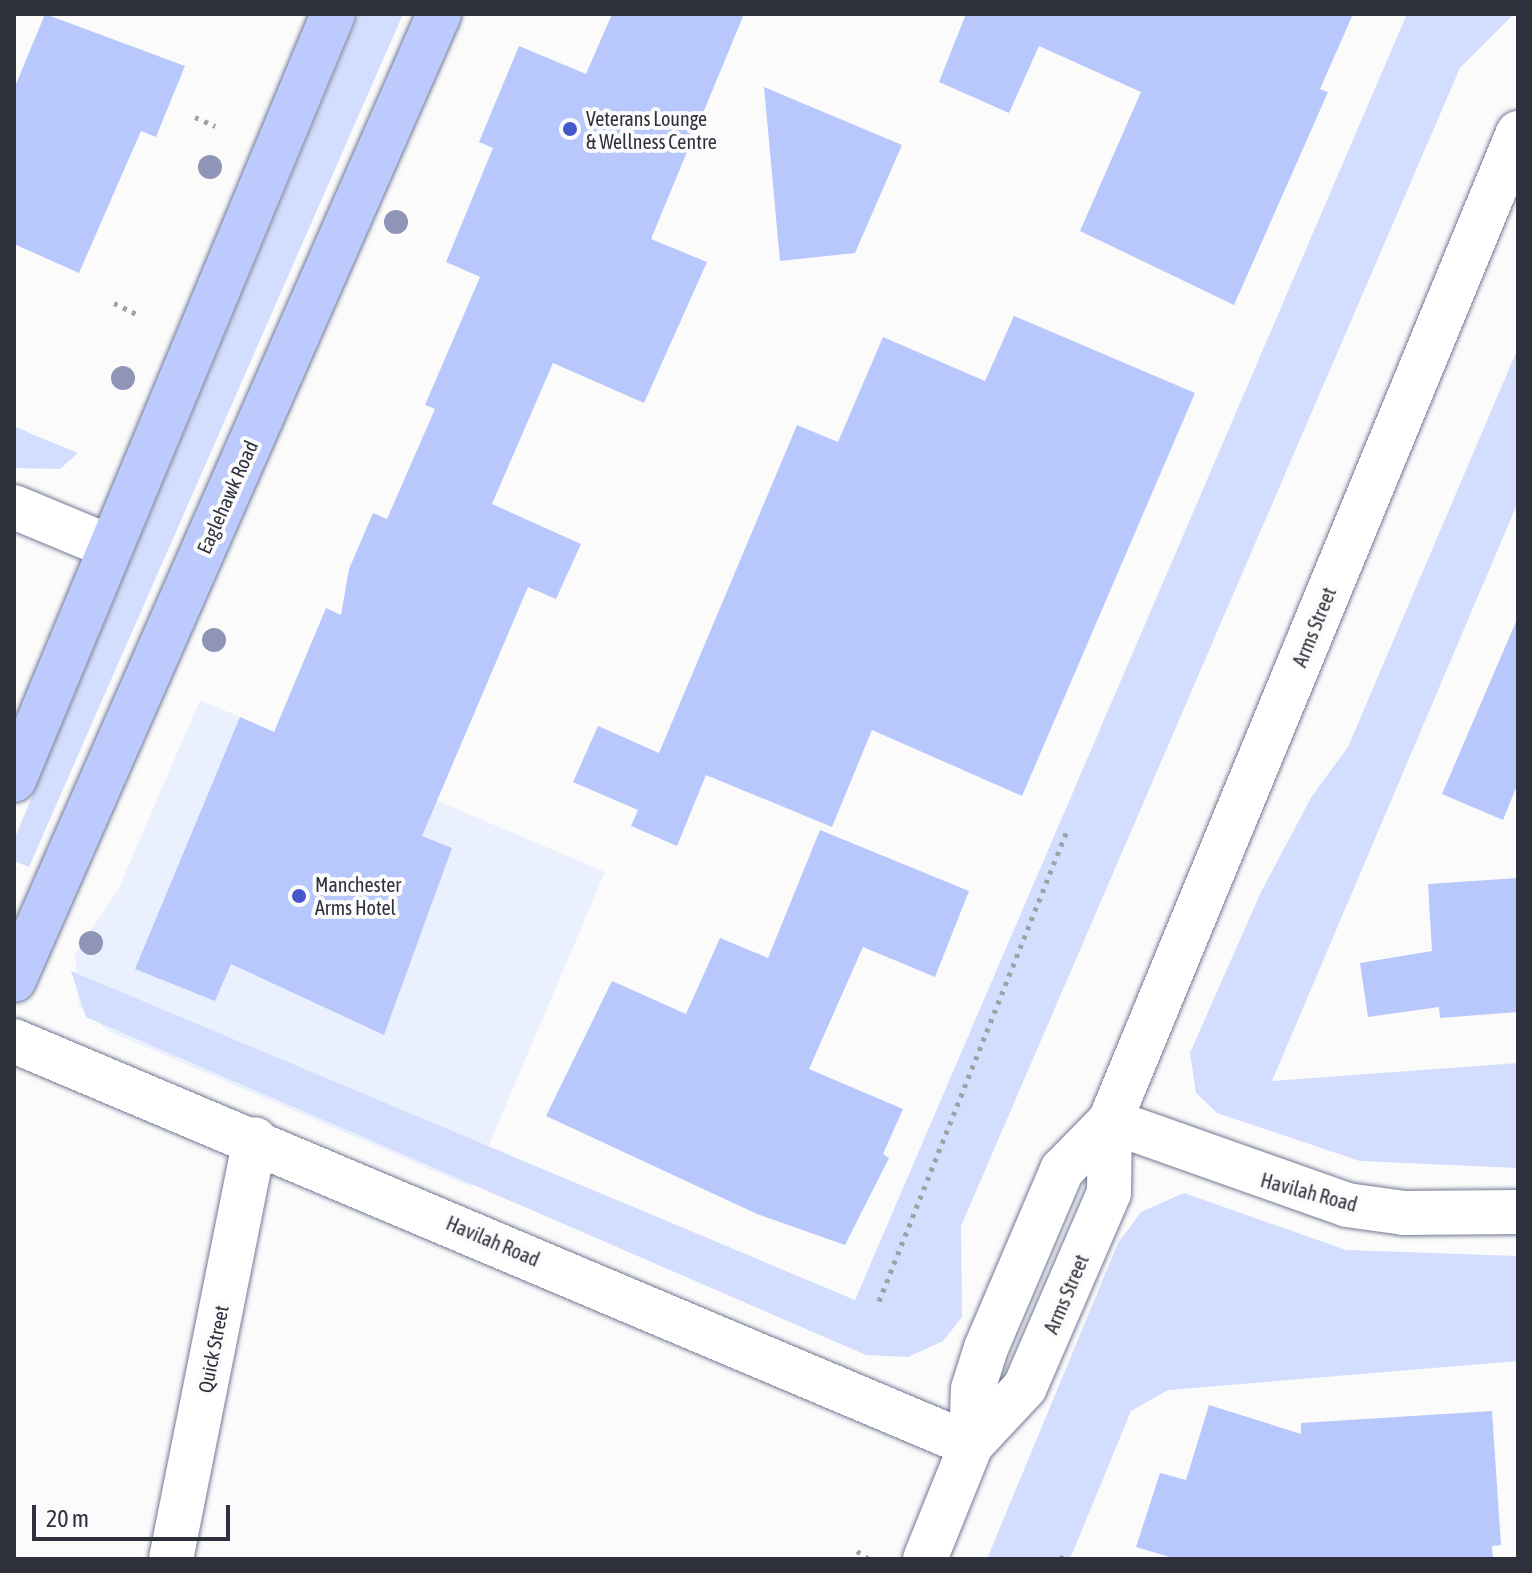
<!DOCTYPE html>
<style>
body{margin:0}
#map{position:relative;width:1532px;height:1573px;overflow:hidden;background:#fbfbfb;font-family:"Asap Condensed",sans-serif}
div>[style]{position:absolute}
.built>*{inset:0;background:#ebf0ff}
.green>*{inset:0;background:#d3ddfd}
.building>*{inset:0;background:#b9c8fc}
.path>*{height:5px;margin-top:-2.5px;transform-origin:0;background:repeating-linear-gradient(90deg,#a0a1a6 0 4px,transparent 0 10px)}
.roads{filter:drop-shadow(0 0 2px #727994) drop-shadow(0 0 2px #727994)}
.street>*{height:44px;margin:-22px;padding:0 22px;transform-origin:22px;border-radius:22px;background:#fff}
.primary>*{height:44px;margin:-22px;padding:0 22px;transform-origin:22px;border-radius:22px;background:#bccafe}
.trees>*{width:24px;height:24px;margin:-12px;border-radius:50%;background:#8e95b7}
.dots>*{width:22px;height:22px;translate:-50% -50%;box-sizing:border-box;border:4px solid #fbfbfb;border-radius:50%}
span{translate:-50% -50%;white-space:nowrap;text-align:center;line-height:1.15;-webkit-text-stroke:8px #fbfbfb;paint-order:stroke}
.poi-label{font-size:20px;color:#2e313c}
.left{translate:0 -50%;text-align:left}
.street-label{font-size:20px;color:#2e313c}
.frame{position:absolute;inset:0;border:16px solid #2e313c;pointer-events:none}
.scale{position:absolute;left:32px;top:1505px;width:198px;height:36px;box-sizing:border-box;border:4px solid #2e313c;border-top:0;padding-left:10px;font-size:24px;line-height:28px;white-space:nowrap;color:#2e313c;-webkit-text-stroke:6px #fbfbfb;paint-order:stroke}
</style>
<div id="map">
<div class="built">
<i style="clip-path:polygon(200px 700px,605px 872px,471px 1187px,108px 1031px,79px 1005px,75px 953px,118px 890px)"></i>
</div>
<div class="green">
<i style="clip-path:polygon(359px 14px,403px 14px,29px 867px,14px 861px,14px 840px)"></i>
<i style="clip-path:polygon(1407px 14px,1514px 14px,1460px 68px,961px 1226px,962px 1317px,943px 1341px,908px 1357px,866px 1355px,86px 1017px,71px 971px,855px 1300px)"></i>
<i style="clip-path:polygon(1518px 348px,1518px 502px,1272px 1081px,1518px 1063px,1518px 1168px,1360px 1161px,1217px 1113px,1196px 1093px,1190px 1053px,1261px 892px,1312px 796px,1348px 747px)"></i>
<i style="clip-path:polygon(14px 426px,34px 435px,78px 453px,60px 469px,14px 468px)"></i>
<i style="clip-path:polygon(1184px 1193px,1346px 1250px,1518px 1256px,1518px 1361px,1168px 1390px,1131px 1411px,1070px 1559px,987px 1559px,1118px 1243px,1141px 1212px)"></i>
</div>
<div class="building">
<i style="clip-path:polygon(45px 14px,185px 66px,156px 137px,141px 131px,79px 273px,14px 244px,14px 89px)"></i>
<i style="clip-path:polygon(612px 14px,744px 14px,651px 239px,707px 262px,644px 403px,553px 363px,492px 504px,581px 544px,556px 599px,528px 587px,422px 836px,452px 848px,384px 1035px,231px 964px,215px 1001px,135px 969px,240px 717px,274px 732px,326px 608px,341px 615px,349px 569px,373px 513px,387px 519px,435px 409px,425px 405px,480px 277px,446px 262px,493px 148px,479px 142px,519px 46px,586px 74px)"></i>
<i style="clip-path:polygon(966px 14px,1353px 14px,1320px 89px,1328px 92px,1234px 305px,1080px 231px,1141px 92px,1039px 46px,1009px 113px,939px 82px)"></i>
<i style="clip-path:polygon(764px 87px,902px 145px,855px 253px,780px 261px)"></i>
<i style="clip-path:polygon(1014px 316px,1195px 393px,1022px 796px,872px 730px,832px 827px,706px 775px,677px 846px,631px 826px,638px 810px,573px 782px,598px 726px,659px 753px,797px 425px,838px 442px,883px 337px,985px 381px)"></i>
<i style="clip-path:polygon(1518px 617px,1518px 783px,1503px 820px,1442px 794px)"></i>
<i style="clip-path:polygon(820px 830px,969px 891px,935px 977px,863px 947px,809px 1069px,903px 1109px,883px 1154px,889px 1158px,845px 1245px,757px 1214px,546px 1116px,612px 981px,686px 1014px,720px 938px,768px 958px)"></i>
<i style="clip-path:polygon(1518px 878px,1518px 1012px,1440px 1018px,1439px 1007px,1368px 1017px,1360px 963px,1432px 951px,1428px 884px)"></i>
<i style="clip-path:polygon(1209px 1405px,1301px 1434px,1301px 1423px,1492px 1411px,1501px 1545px,1492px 1546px,1493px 1559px,1176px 1559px,1136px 1547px,1160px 1473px,1186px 1480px)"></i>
</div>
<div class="path">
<i style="left:195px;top:117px;width:22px;rotate:24deg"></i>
<i style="left:114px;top:303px;width:25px;rotate:26deg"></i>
<i style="left:879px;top:1301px;width:509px;rotate:-68.22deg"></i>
<i style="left:857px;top:1551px;width:14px;rotate:34deg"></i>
<i style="left:1061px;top:1559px;width:4px;rotate:-63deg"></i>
</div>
<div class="roads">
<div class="street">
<i style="left:14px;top:507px;width:104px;rotate:22.6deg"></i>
<i style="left:14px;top:1041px;width:1039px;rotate:22.89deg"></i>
<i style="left:1110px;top:1121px;width:251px;rotate:19.5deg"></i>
<i style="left:1347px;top:1205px;width:58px;rotate:8deg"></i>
<i style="left:1404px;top:1213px;width:114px;rotate:-0.5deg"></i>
<i style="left:971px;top:1445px;width:79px;rotate:-47deg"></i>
<i style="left:1025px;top:1387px;width:211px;rotate:-66.6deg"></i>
<i style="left:1109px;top:1193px;width:72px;rotate:-89.2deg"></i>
<i style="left:1110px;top:1121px;width:1069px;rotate:-67.56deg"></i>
<i style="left:171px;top:1559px;width:428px;rotate:-78.7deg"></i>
<i style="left:925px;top:1559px;width:123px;rotate:-68deg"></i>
<i style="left:971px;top:1445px;width:56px;rotate:-88deg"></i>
<i style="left:973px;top:1389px;width:43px;rotate:-72.4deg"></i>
<i style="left:986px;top:1348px;width:194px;rotate:-66.9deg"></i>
<i style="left:1062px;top:1170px;width:69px;rotate:-45.6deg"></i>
</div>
<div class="primary">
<i style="left:14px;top:780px;width:830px;rotate:-67.39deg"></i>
<i style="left:14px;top:980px;width:1055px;rotate:-66.25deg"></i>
</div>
</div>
<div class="trees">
<i style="left:210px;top:167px"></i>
<i style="left:396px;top:222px"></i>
<i style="left:123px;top:378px"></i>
<i style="left:214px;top:640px"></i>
<i style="left:91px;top:943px"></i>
</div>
<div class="dots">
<i style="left:570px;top:129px;background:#4557cb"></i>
<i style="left:299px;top:896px;background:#4557cb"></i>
</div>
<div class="poi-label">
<span class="left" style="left:586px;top:130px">Veterans Lounge<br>&amp; Wellness Centre</span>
<span class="left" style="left:315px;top:896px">Manchester<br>Arms Hotel</span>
</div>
<div class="street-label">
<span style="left:227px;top:497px;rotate:-66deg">Eaglehawk Road</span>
<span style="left:1314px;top:627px;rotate:-68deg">Arms Street</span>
<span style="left:1309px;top:1192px;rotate:15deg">Havilah Road</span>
<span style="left:493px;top:1241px;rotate:23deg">Havilah Road</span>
<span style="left:1066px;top:1294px;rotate:-67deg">Arms Street</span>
<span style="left:213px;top:1349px;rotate:-79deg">Quick Street</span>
</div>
<div class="frame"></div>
<div class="scale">20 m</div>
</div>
